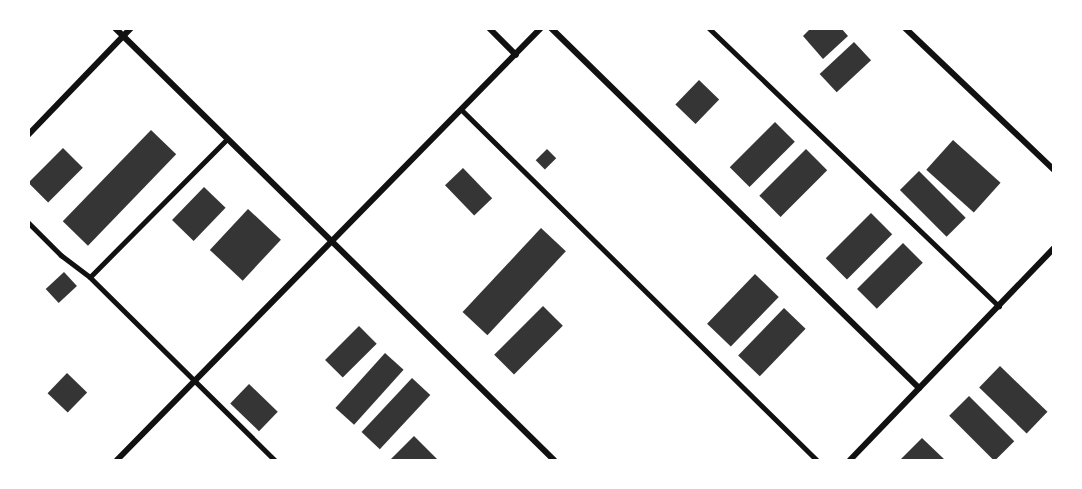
<!DOCTYPE html>
<style>
body{margin:0}
#map{position:relative;width:1082px;height:489px;overflow:hidden;background:#fff;font-family:Arial,sans-serif}
div>[style]{position:absolute}
.building>*{inset:0;background:#353535;transform-origin:0 0}
.service>*{height:4.5px;margin:-2.25px;padding:0 2.25px;transform-origin:2.25px;border-radius:2.25px;background:#111}
.minor>*{height:6px;margin:-3px;padding:0 3px;transform-origin:3px;border-radius:3px;background:#111}
span{translate:-50% -50%;white-space:nowrap;text-align:center;line-height:1.15;-webkit-text-stroke:5px #fff;paint-order:stroke}
.frame{position:absolute;inset:0;border:30px solid #fff;pointer-events:none}
</style>
<div id="map">
<div class="building">
<i style="clip-path:polygon(811px 28px,841px 28px,848px 36px,823px 59px,803px 36px)"></i>
<i style="left:854px;top:42px;width:25px;height:47px;rotate:47deg"></i>
<i style="left:699px;top:80px;width:28px;height:34px;rotate:44deg"></i>
<i style="left:775px;top:122px;width:28px;height:64px;rotate:45deg"></i>
<i style="left:151px;top:130px;width:35px;height:127px;rotate:44deg"></i>
<i style="left:953px;top:140px;width:64px;height:40px;rotate:42deg"></i>
<i style="left:63px;top:148px;width:28px;height:49px;rotate:45deg"></i>
<i style="left:547px;top:149px;width:13px;height:16px;rotate:45deg"></i>
<i style="left:806px;top:149px;width:30px;height:66px;rotate:45deg"></i>
<i style="left:463px;top:168px;width:42px;height:25px;rotate:46deg"></i>
<i style="left:919px;top:171px;width:66px;height:27px;rotate:45deg"></i>
<i style="left:204px;top:187px;width:30px;height:46px;rotate:44deg"></i>
<i style="left:248px;top:209px;width:45px;height:56px;rotate:43deg"></i>
<i style="left:871px;top:213px;width:30px;height:64px;rotate:45deg"></i>
<i style="left:541px;top:228px;width:34px;height:115px;rotate:43deg"></i>
<i style="left:903px;top:243px;width:28px;height:65px;rotate:45deg"></i>
<i style="left:64px;top:272px;width:19px;height:25px;rotate:47deg"></i>
<i style="left:755px;top:274px;width:33px;height:69px;rotate:44deg"></i>
<i style="left:543px;top:306px;width:28px;height:69px;rotate:45deg"></i>
<i style="left:784px;top:308px;width:30px;height:66px;rotate:44deg"></i>
<i style="left:359px;top:326px;width:25px;height:48px;rotate:45deg"></i>
<i style="left:385px;top:353px;width:25px;height:74px;rotate:42deg"></i>
<i style="left:1000px;top:366px;width:66px;height:30px;rotate:44deg"></i>
<i style="left:67px;top:373px;width:28px;height:28px;rotate:44deg"></i>
<i style="left:412px;top:378px;width:25px;height:74px;rotate:43deg"></i>
<i style="left:249px;top:384px;width:40px;height:27px;rotate:44deg"></i>
<i style="left:969px;top:396px;width:64px;height:28px;rotate:45deg"></i>
<i style="clip-path:polygon(414px 436px,437px 459px,390px 460px)"></i>
<i style="clip-path:polygon(922px 438px,945px 460px,901px 459px)"></i>
</div>
<div class="service">
<i style="left:709px;top:28px;width:402px;rotate:43.8deg"></i>
<i style="left:463px;top:111px;width:497px;rotate:44.6deg"></i>
<i style="left:28px;top:222px;width:47px;rotate:45deg"></i>
<i style="left:61px;top:255px;width:36px;rotate:37deg"></i>
<i style="left:90px;top:277px;width:260px;rotate:44.7deg"></i>
<i style="left:90px;top:277px;width:194px;rotate:-45.2deg"></i>
</div>
<div class="minor">
<i style="left:115px;top:28px;width:616px;rotate:44.54deg"></i>
<i style="left:489px;top:28px;width:38px;rotate:45deg"></i>
<i style="left:551px;top:28px;width:515px;rotate:44.37deg"></i>
<i style="left:905px;top:28px;width:206px;rotate:43.6deg"></i>
<i style="left:28px;top:135px;width:149px;rotate:-46.1deg"></i>
<i style="left:117px;top:460px;width:605px;rotate:-45.54deg"></i>
<i style="left:850px;top:460px;width:294px;rotate:-46.1deg"></i>
</div>
<div class="frame"></div>
</div>
